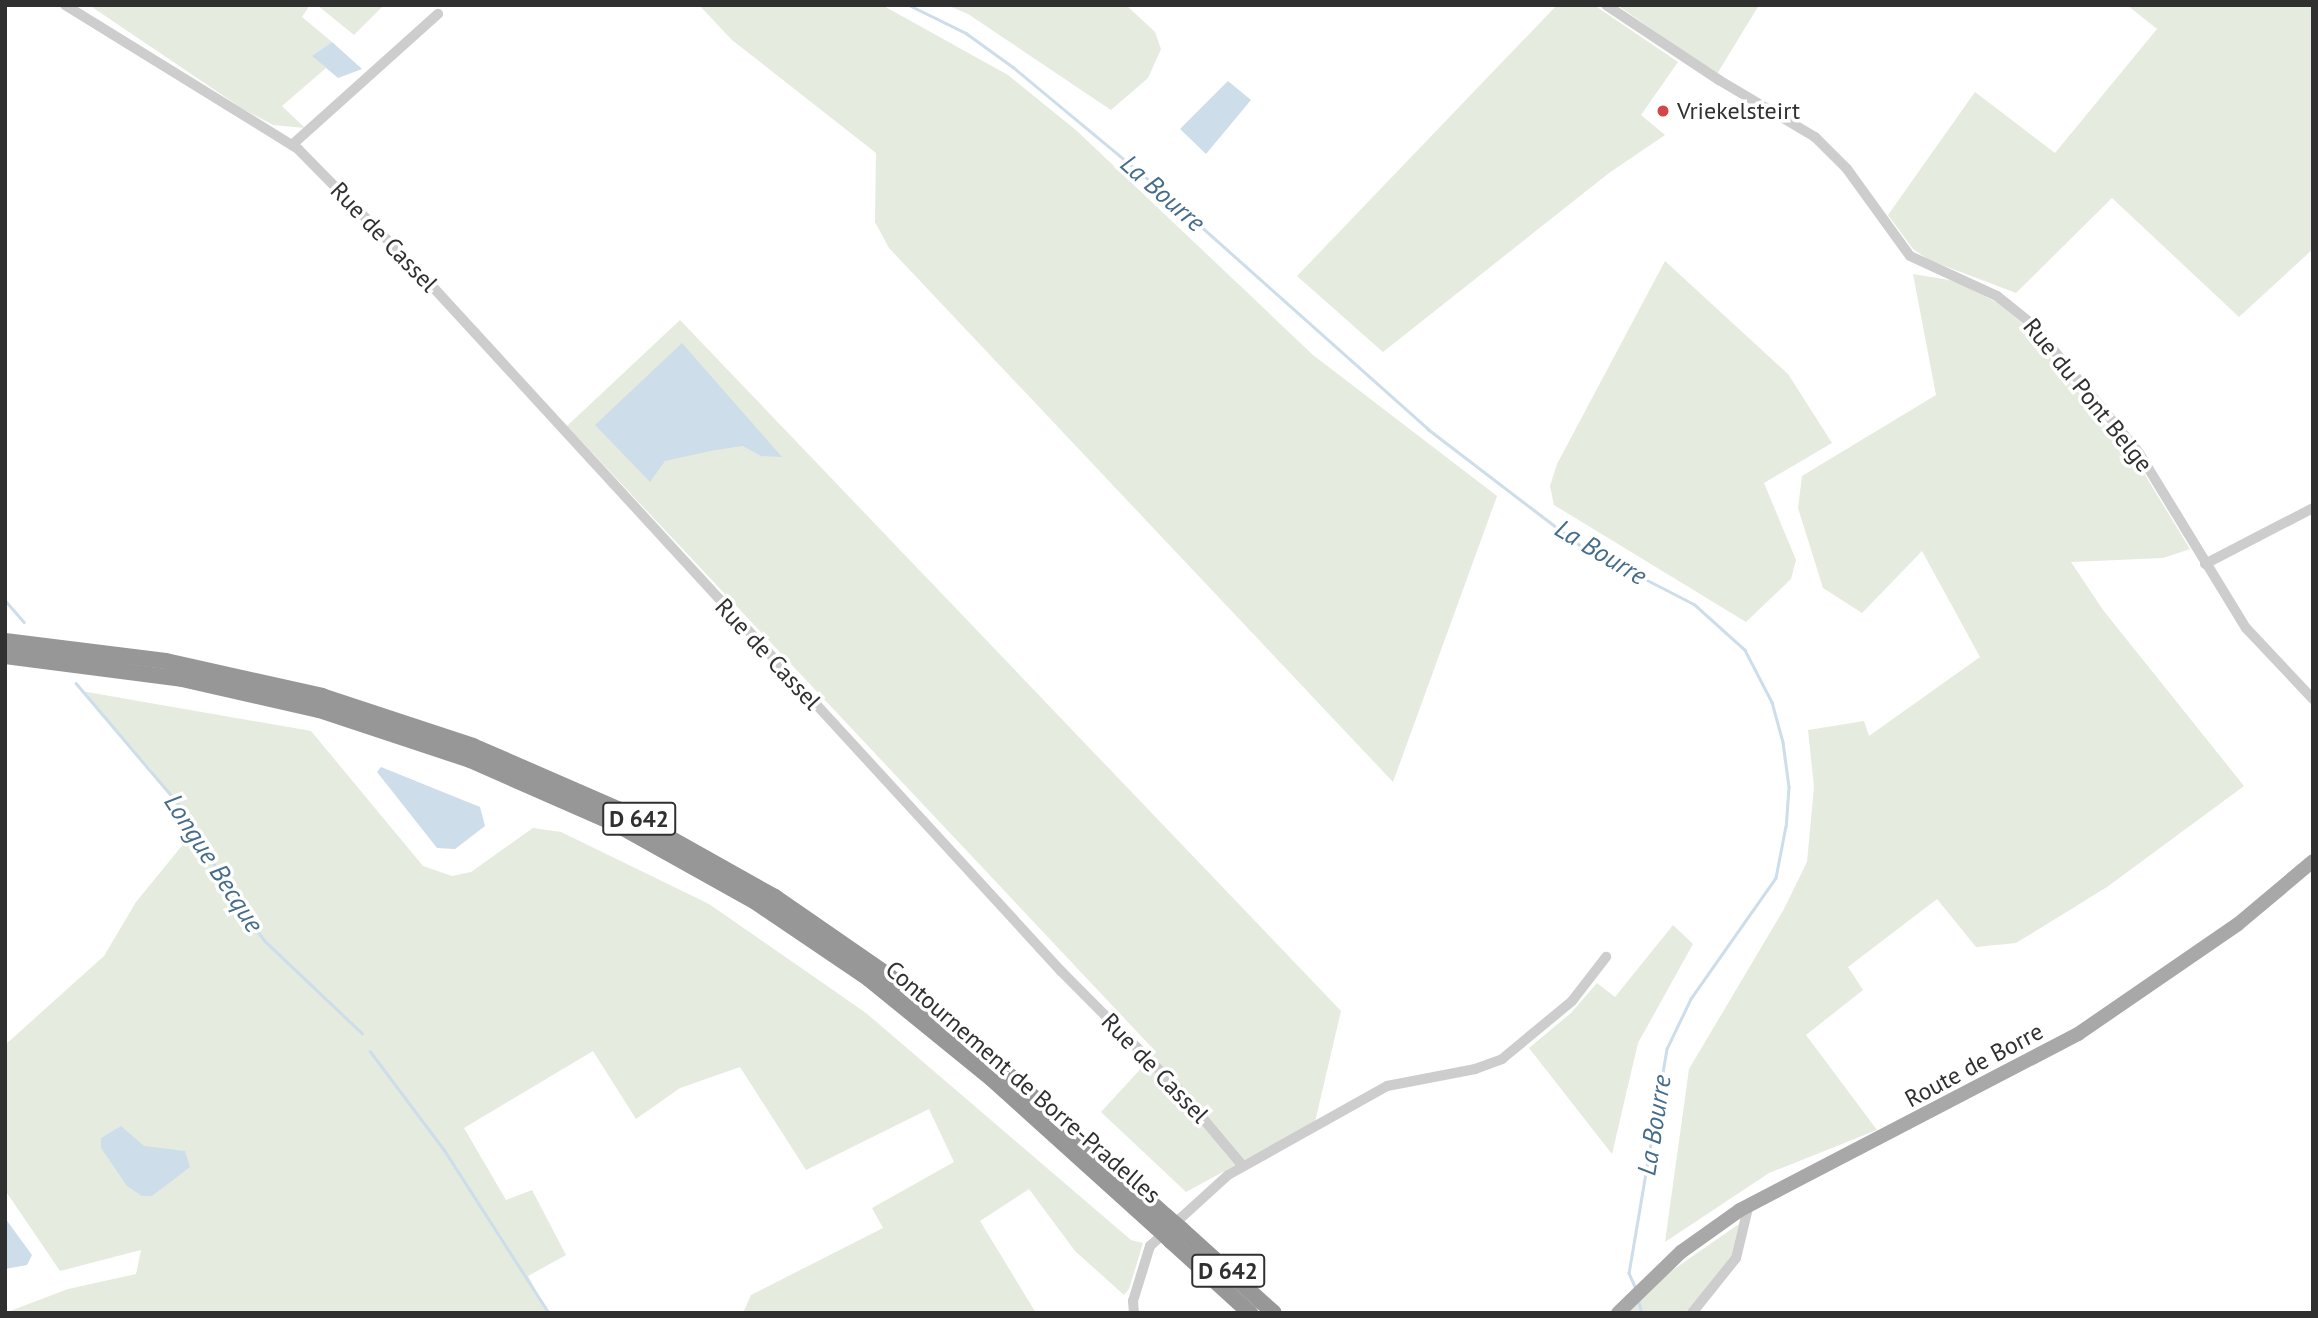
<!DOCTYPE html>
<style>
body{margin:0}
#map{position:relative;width:2318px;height:1318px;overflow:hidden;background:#fff;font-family:"PT Sans",sans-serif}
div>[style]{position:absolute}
.green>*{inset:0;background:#e5ebdf}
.water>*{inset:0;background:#cddde9}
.stream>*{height:2.5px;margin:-1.25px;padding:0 1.25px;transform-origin:1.25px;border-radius:1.25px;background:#cddde9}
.minor>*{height:10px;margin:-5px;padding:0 5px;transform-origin:5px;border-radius:5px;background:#cdcdcd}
.major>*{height:14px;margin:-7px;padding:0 7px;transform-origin:7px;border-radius:7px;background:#a8a8a8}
.highway>*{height:16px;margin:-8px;padding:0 8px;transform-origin:8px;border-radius:8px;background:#979797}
.highway-bridge>*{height:16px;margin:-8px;padding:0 8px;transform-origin:8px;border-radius:8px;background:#979797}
.dots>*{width:19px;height:19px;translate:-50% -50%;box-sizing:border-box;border:4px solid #fff;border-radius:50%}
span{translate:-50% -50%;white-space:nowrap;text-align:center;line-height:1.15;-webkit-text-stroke:7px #fff;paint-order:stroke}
.shield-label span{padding:2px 5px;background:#fff;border:2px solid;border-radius:5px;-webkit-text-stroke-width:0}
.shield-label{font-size:23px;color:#303030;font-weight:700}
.poi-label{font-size:24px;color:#303030}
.left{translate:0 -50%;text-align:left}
.street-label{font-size:24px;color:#303030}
.water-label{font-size:26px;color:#456c8a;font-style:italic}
.frame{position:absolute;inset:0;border:7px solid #303030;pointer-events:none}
</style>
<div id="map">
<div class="green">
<i style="clip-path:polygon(89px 5px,310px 5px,302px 17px,332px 42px,313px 56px,326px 68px,282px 106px,305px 128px,273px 125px,243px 109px)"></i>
<i style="clip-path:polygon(317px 5px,384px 5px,354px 35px)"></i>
<i style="clip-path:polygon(699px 5px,882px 5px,1008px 75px,1077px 131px,1313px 355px,1497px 496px,1393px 782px,889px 248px,875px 222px,876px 153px,732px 40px)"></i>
<i style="clip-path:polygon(947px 5px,1126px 5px,1155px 32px,1161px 49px,1148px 78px,1111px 110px,968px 14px)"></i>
<i style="clip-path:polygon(1557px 5px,1594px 5px,1678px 62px,1641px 115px,1665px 135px,1609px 173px,1383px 352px,1297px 276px)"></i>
<i style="clip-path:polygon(1617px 5px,1759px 5px,1717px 74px)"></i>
<i style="clip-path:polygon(2127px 5px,2313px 5px,2313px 249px,2239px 317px,2112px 198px,2016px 293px,1929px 260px,1913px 249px,1888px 215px,1975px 92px,2055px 153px,2157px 29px)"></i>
<i style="clip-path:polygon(1665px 261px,1788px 374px,1832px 443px,1764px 483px,1796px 560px,1791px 579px,1746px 622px,1554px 505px,1550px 486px,1557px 464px)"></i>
<i style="clip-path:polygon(1913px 274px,1955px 281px,1998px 303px,2021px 322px,2142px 470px,2190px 549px,2163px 558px,2071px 562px,2103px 610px,2244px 786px,2107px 887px,2016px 943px,1976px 947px,1937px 899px,1848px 967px,1863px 990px,1806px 1035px,1877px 1130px,1769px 1173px,1665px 1242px,1689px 1069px,1784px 909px,1807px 862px,1814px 787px,1808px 730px,1864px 721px,1869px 736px,1980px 657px,1922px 551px,1862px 613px,1823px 588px,1798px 508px,1802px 476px,1936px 395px)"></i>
<i style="clip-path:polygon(680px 320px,1341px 1011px,1315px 1122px,1186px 1192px,1101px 1112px,1156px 1052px,567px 426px)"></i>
<i style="clip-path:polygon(81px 691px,311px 731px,423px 866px,452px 876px,471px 872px,533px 828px,561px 832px,709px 904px,866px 1013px,1131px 1240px,1143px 1243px,1129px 1289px,1124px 1295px,1075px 1251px,1029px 1189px,980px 1221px,1036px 1313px,743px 1313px,751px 1295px,883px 1228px,872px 1208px,954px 1162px,929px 1109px,806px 1170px,740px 1067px,680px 1088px,636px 1119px,593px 1051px,464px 1128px,506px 1200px,532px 1190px,566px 1255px,528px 1276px,548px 1313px,5px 1313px,68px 1289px,136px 1274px,141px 1250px,60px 1271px,5px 1190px,5px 1045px,104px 956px,136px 902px,194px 831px,151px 769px)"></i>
<i style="clip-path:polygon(1673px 925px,1693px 944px,1638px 1043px,1612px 1154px,1529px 1048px,1571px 1013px,1597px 983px,1615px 997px)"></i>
<i style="clip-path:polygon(1739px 1224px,1731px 1257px,1686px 1313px,1627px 1313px,1651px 1285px)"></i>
</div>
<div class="water">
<i style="clip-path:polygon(332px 42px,362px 69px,338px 78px,312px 56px)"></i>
<i style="clip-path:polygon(1228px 81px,1251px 100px,1206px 154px,1180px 129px)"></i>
<i style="clip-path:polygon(682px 343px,782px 457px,761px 456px,743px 446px,715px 450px,665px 461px,650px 482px,595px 425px)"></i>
<i style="clip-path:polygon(381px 767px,480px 807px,485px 826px,455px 849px,437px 848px,377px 772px)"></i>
<i style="clip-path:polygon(121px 1126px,144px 1146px,185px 1151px,190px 1167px,152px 1196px,142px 1196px,127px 1186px,101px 1148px,101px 1138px)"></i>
<i style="clip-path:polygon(5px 1218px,32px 1255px,27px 1265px,5px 1269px)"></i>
</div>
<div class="stream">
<i style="left:909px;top:5px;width:64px;rotate:26.2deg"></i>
<i style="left:966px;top:33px;width:58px;rotate:35.9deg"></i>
<i style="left:1013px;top:67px;width:177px;rotate:39.7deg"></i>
<i style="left:1149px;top:180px;width:374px;rotate:41.7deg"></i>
<i style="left:1428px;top:429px;width:193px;rotate:37.4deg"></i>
<i style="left:1581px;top:546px;width:127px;rotate:27.2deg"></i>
<i style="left:1694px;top:604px;width:69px;rotate:42deg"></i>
<i style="left:1745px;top:650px;width:59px;rotate:62.6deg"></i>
<i style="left:1772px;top:702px;width:41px;rotate:74.6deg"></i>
<i style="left:1783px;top:742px;width:45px;rotate:82.4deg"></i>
<i style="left:1789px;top:787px;width:39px;rotate:94deg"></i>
<i style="left:1786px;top:826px;width:53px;rotate:100.9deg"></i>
<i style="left:1776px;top:878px;width:148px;rotate:125.1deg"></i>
<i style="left:1691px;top:999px;width:55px;rotate:115.6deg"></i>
<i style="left:1667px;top:1049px;width:227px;rotate:99.6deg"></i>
<i style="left:1629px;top:1273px;width:17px;rotate:66deg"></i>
<i style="left:5px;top:600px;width:29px;rotate:49deg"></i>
<i style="left:76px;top:683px;width:162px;rotate:49.7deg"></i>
<i style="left:181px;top:807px;width:113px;rotate:59.8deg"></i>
<i style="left:238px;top:905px;width:45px;rotate:53.1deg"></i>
<i style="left:265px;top:941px;width:134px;rotate:43.5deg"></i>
<i style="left:370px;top:1051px;width:125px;rotate:53.1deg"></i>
<i style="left:445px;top:1151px;width:193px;rotate:57.3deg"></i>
<i style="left:1638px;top:1299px;width:15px;rotate:74deg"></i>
</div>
<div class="minor">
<i style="left:65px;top:5px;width:274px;rotate:31.7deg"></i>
<i style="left:298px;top:149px;width:174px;rotate:45.5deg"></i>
<i style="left:420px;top:273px;width:948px;rotate:47.44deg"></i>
<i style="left:1061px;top:971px;width:168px;rotate:45.2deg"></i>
<i style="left:1179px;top:1090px;width:98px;rotate:50deg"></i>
<i style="left:1606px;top:5px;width:136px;rotate:33.6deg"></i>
<i style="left:1719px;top:80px;width:112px;rotate:30.7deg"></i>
<i style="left:1815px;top:137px;width:45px;rotate:45deg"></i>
<i style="left:1847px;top:169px;width:107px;rotate:54.1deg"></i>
<i style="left:1910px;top:256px;width:96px;rotate:24.7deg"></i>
<i style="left:1997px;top:296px;width:45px;rotate:38.7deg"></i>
<i style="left:2032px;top:324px;width:168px;rotate:50.3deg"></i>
<i style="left:2139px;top:453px;width:205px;rotate:58.6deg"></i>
<i style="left:2246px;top:628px;width:98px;rotate:46.7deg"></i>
<i style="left:293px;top:144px;width:195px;rotate:-41.9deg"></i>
<i style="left:2205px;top:564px;width:122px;rotate:-27.4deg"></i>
<i style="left:1134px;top:1313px;width:12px;rotate:-95deg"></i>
<i style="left:1133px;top:1301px;width:58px;rotate:-72.8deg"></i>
<i style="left:1150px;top:1246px;width:105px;rotate:-42.3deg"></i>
<i style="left:1228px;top:1175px;width:182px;rotate:-29.2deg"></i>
<i style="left:1387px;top:1086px;width:90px;rotate:-10.9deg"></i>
<i style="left:1475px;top:1069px;width:29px;rotate:-20deg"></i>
<i style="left:1502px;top:1059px;width:91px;rotate:-39.6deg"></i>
<i style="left:1572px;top:1001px;width:56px;rotate:-52.3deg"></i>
<i style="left:1692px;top:1313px;width:70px;rotate:-51.3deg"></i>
<i style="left:1736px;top:1258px;width:56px;rotate:-76.5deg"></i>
</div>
<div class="major">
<i style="left:1618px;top:1313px;width:88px;rotate:-44.1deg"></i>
<i style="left:1681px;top:1252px;width:72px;rotate:-35.4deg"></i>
<i style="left:1740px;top:1210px;width:381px;rotate:-27.5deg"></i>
<i style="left:2078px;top:1034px;width:194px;rotate:-34.5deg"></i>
<i style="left:2238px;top:924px;width:98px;rotate:-40deg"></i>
</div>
<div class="highway">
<i style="left:5px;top:641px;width:162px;rotate:7.1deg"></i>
<i style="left:166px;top:661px;width:160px;rotate:12.6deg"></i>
<i style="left:322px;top:696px;width:159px;rotate:18.3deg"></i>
<i style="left:473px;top:746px;width:158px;rotate:23.5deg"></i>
<i style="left:618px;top:809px;width:180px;rotate:29.3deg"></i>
<i style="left:775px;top:897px;width:139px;rotate:34.7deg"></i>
<i style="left:889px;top:976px;width:119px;rotate:38.9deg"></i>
<i style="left:982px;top:1051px;width:247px;rotate:41.9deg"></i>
<i style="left:5px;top:656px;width:178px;rotate:7.4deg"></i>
<i style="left:182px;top:679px;width:140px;rotate:12.8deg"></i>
<i style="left:319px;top:710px;width:159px;rotate:18.3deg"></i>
<i style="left:470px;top:760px;width:159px;rotate:23.7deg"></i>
<i style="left:616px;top:824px;width:158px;rotate:29.2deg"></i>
<i style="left:754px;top:901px;width:139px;rotate:34.1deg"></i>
<i style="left:869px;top:979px;width:159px;rotate:39.1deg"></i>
<i style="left:992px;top:1079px;width:221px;rotate:42.1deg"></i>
<i style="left:1181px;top:1229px;width:125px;rotate:42.1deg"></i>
<i style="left:1171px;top:1241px;width:107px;rotate:42.3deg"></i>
</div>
<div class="highway-bridge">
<i style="left:1166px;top:1216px;width:20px;rotate:41deg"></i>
<i style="left:1156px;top:1227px;width:21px;rotate:43deg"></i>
</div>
<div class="dots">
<i style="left:1663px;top:111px;background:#d44448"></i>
</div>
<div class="shield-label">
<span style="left:639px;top:819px">D 642</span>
<span style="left:1228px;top:1271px">D 642</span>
</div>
<div class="poi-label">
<span class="left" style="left:1677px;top:111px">Vriekelsteirt</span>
</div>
<div class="street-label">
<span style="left:384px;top:237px;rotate:46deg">Rue de Cassel</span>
<span style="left:2088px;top:395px;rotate:51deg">Rue du Pont Belge</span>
<span style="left:768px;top:654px;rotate:47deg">Rue de Cassel</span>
<span style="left:1974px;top:1065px;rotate:-28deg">Route de Borre</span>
<span style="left:1155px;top:1068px;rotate:46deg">Rue de Cassel</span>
<span style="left:1023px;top:1082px;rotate:41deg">Contournement de Borre-Pradelles</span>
</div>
<div class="water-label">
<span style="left:1163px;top:193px;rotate:41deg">La Bourre</span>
<span style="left:1601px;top:552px;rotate:31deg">La Bourre</span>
<span style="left:214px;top:863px;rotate:57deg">Longue Becque</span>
<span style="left:1654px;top:1125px;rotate:-81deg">La Bourre</span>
</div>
<div class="frame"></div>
</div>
